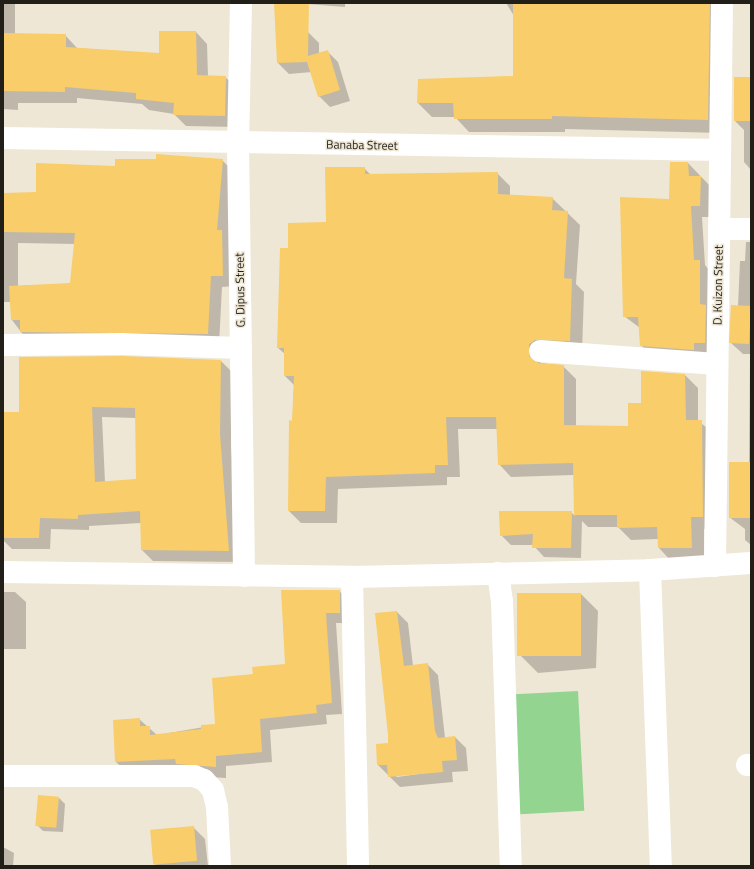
<!DOCTYPE html>
<style>
body{margin:0}
#map{position:relative;width:754px;height:869px;overflow:hidden;background:#efe7d5;font-family:"Titillium Web",sans-serif}
div>[style]{position:absolute}
.green>*{inset:0;background:#93d590;transform-origin:0 0}
.shadow>*{inset:0;background:#0003}
.building>*{inset:0;background:#f8cd6a;transform-origin:0 0}
.street>*{height:22px;margin:-11px;padding:0 11px;transform-origin:11px;border-radius:11px;background:#fff}
span{translate:-50% -50%;white-space:nowrap;text-align:center;line-height:1.15;-webkit-text-stroke:3px #efe7d5;paint-order:stroke}
.street-label{font-size:12px;color:#221f19}
.frame{position:absolute;inset:0;border:4px solid #221f19;pointer-events:none}
</style>
<div id="map">
<div class="green">
<i style="left:578px;top:691px;width:120px;height:64px;rotate:87deg"></i>
</div>
<div class="shadow">
<i style="clip-path:polygon(3px 3px,15px 3px,15px 34px,65px 35px,77px 48px,160px 55px,196px 32px,207px 44px,208px 76px,225px 77px,237px 88px,236px 127px,186px 126px,174px 114px,149px 110px,142px 104px,77px 98px,77px 103px,18px 103px,18px 110px,3px 109px)"></i>
<i style="clip-path:polygon(295px 3px,345px 3px,345px 7px)"></i>
<i style="clip-path:polygon(506px 3px,715px 3px,721px 133px,565px 129px,565px 132px,469px 132px,455px 117px,432px 117px,418px 103px,419px 80px,514px 77px,514px 16px)"></i>
<i style="clip-path:polygon(308px 32px,319px 43px,319px 53px,327px 51px,338px 62px,350px 101px,330px 107px,319px 96px,312px 72px,289px 74px,278px 63px)"></i>
<i style="clip-path:polygon(751px 78px,751px 170px,744px 162px,744px 130px,734px 120px)"></i>
<i style="clip-path:polygon(evenodd,222px 160px,234px 172px,234px 286px,222px 287px,219px 345px,32px 343px,21px 332px,12px 320px,11px 302px,3px 302px,3px 194px,37px 193px,116px 167px,222px 160px,18px 243px,75px 244px,71px 284px,18px 286px,18px 243px)"></i>
<i style="clip-path:polygon(688px 163px,712px 188px,712px 217px,702px 217px,705px 265px,711px 272px,716px 354px,652px 357px,641px 345px,640px 328px,624px 316px)"></i>
<i style="clip-path:polygon(364px 168px,371px 175px,497px 173px,510px 186px,510px 195px,552px 198px,580px 225px,576px 284px,584px 292px,582px 353px,548px 352px,540px 363px,563px 366px,576px 379px,576px 427px,629px 427px,642px 404px,642px 372px,685px 375px,698px 388px,698px 421px,714px 433px,715px 529px,704px 529px,704px 560px,671px 561px,659px 548px,658px 539px,631px 540px,618px 527px,588px 527px,582px 521px,581px 558px,544px 557px,533px 545px,511px 545px,501px 535px,571px 512px,575px 516px,574px 475px,511px 477px,499px 464px,498px 429px,458px 429px,460px 477px,447px 477px,447px 485px,338px 489px,337px 523px,301px 523px,289px 511px,294px 385px,285px 376px,285px 354px,278px 348px,289px 249px,327px 223px)"></i>
<i style="clip-path:polygon(746px 242px,751px 242px,751px 545px,745px 540px,745px 529px,729px 517px,730px 464px,749px 463px,750px 354px,743px 354px,731px 343px,738px 306px,740px 261px,745px 261px)"></i>
<i style="clip-path:polygon(evenodd,221px 361px,232px 372px,231px 445px,240px 562px,153px 561px,142px 550px,141px 523px,89px 526px,89px 530px,51px 529px,50px 549px,12px 549px,3px 540px,3px 419px,47px 421px,221px 361px,102px 417px,136px 418px,137px 480px,105px 482px,102px 417px)"></i>
<i style="clip-path:polygon(339px 591px,350px 601px,350px 623px,336px 623px,342px 714px,326px 715px,327px 724px,270px 730px,272px 762px,226px 766px,226px 778px,127px 772px,116px 762px,139px 719px,157px 735px,216px 725px,254px 675px,286px 665px)"></i>
<i style="clip-path:polygon(3px 592px,15px 592px,26px 602px,26px 649px,3px 649px)"></i>
<i style="clip-path:polygon(581px 594px,598px 611px,596px 668px,538px 673px,520px 655px)"></i>
<i style="clip-path:polygon(evenodd,397px 612px,408px 623px,413px 666px,427px 664px,438px 675px,445px 738px,455px 737px,466px 748px,468px 771px,452px 772px,453px 782px,400px 787px,378px 765px,377px 745px,389px 744px,397px 612px,447px 770px,397px 777px,395px 775px,447px 770px)"></i>
<i style="clip-path:polygon(59px 798px,65px 804px,63px 832px,43px 831px,37px 825px)"></i>
<i style="clip-path:polygon(193px 827px,205px 839px,208px 866px,156px 866px,152px 832px)"></i>
<i style="clip-path:polygon(3px 847px,14px 853px,13px 866px,3px 866px)"></i>
</div>
<div class="building">
<i style="clip-path:polygon(274px 3px,309px 3px,308px 56px,328px 50px,340px 90px,318px 97px,307px 62px,277px 63px)"></i>
<i style="clip-path:polygon(513px 3px,710px 3px,708px 120px,552px 116px,552px 119px,454px 119px,453px 103px,417px 103px,418px 79px,513px 76px)"></i>
<i style="clip-path:polygon(159px 31px,196px 31px,197px 75px,226px 76px,225px 116px,173px 115px,174px 103px,136px 99px,136px 93px,65px 87px,65px 92px,3px 91px,3px 33px,66px 34px,66px 47px,159px 53px)"></i>
<i style="left:734px;top:77px;width:17px;height:44px"></i>
<i style="clip-path:polygon(156px 154px,223px 159px,217px 230px,222px 230px,223px 276px,211px 276px,208px 334px,20px 332px,20px 320px,11px 320px,9px 286px,70px 283px,75px 233px,3px 232px,3px 193px,36px 192px,36px 163px,115px 166px,115px 159px,156px 159px)"></i>
<i style="clip-path:polygon(670px 162px,688px 162px,689px 176px,701px 176px,700px 206px,691px 206px,694px 260px,700px 260px,700px 304px,706px 305px,705px 343px,694px 343px,694px 350px,640px 346px,638px 317px,623px 317px,620px 197px,669px 199px)"></i>
<i style="clip-path:polygon(325px 167px,365px 167px,365px 174px,498px 172px,498px 194px,553px 197px,552px 210px,568px 211px,564px 278px,572px 279px,570px 341px,535px 340px,529px 344px,529px 356px,539px 363px,564px 365px,564px 425px,628px 426px,628px 403px,641px 403px,641px 371px,685px 374px,686px 420px,702px 420px,703px 517px,691px 517px,692px 548px,658px 548px,657px 527px,617px 528px,617px 515px,574px 515px,573px 463px,498px 465px,496px 417px,446px 417px,448px 465px,435px 465px,435px 473px,326px 477px,325px 511px,288px 511px,289px 420px,292px 421px,294px 376px,284px 376px,284px 348px,277px 348px,280px 248px,288px 248px,288px 223px,326px 222px)"></i>
<i style="left:731px;top:305px;width:20px;height:38px;rotate:3deg"></i>
<i style="clip-path:polygon(evenodd,122px 356px,221px 360px,220px 434px,229px 551px,141px 550px,140px 511px,78px 515px,78px 519px,40px 518px,39px 538px,3px 538px,3px 412px,19px 412px,19px 357px,122px 356px,92px 407px,135px 408px,136px 479px,95px 482px,92px 407px)"></i>
<i style="left:751px;top:462px;width:56px;height:22px;rotate:90deg"></i>
<i style="clip-path:polygon(499px 511px,572px 511px,571px 548px,532px 548px,533px 534px,500px 536px)"></i>
<i style="clip-path:polygon(281px 590px,340px 590px,340px 613px,326px 613px,332px 703px,316px 705px,317px 713px,260px 719px,262px 752px,216px 756px,216px 767px,176px 764px,175px 759px,115px 762px,113px 720px,140px 718px,140px 726px,150px 726px,150px 735px,201px 729px,201px 725px,215px 724px,212px 678px,253px 674px,252px 667px,285px 664px)"></i>
<i style="left:517px;top:593px;width:64px;height:63px"></i>
<i style="clip-path:polygon(397px 611px,404px 666px,428px 663px,435px 731px,438px 738px,455px 736px,457px 760px,442px 761px,443px 772px,388px 777px,387px 765px,377px 765px,376px 744px,388px 743px,388px 735px,375px 613px)"></i>
<i style="left:38px;top:795px;width:21px;height:31px;rotate:5deg"></i>
<i style="left:194px;top:826px;width:35px;height:44px;rotate:85deg"></i>
</div>
<div class="street">
<i style="left:241px;top:3px;width:140px;rotate:91.2deg"></i>
<i style="left:238px;top:143px;width:433px;rotate:89.2deg"></i>
<i style="left:3px;top:138px;width:717px;rotate:0.96deg"></i>
<i style="left:719px;top:229px;width:32px"></i>
<i style="left:3px;top:345px;width:119px;rotate:-0.5deg"></i>
<i style="left:122px;top:344px;width:119px;rotate:1.9deg"></i>
<i style="left:540px;top:351px;width:177px;rotate:4.2deg"></i>
<i style="left:715px;top:566px;width:563px;rotate:-89.29deg"></i>
<i style="left:650px;top:570px;width:296px;rotate:87.9deg"></i>
<i style="left:3px;top:572px;width:349px;rotate:0.8deg"></i>
<i style="left:352px;top:577px;width:298px;rotate:-1.3deg"></i>
<i style="left:650px;top:570px;width:101px;rotate:-4deg"></i>
<i style="left:498px;top:573px;width:28px;rotate:82deg"></i>
<i style="left:502px;top:601px;width:265px;rotate:88.1deg"></i>
<i style="left:352px;top:577px;width:289px;rotate:88.8deg"></i>
<i style="left:747px;top:765px;width:4px"></i>
<i style="left:3px;top:776px;width:191px"></i>
<i style="left:194px;top:776px;width:11px;rotate:22deg"></i>
<i style="left:204px;top:780px;width:13px;rotate:48deg"></i>
<i style="left:213px;top:790px;width:17px;rotate:77deg"></i>
<i style="left:217px;top:807px;width:59px;rotate:87.1deg"></i>
</div>
<div class="street-label">
<span style="left:362px;top:145px;rotate:1deg">Banaba Street</span>
<span style="left:718px;top:285px;rotate:-89deg">D. Kuizon Street</span>
<span style="left:240px;top:290px;rotate:-91deg">G. Dipus Street</span>
</div>
<div class="frame"></div>
</div>
